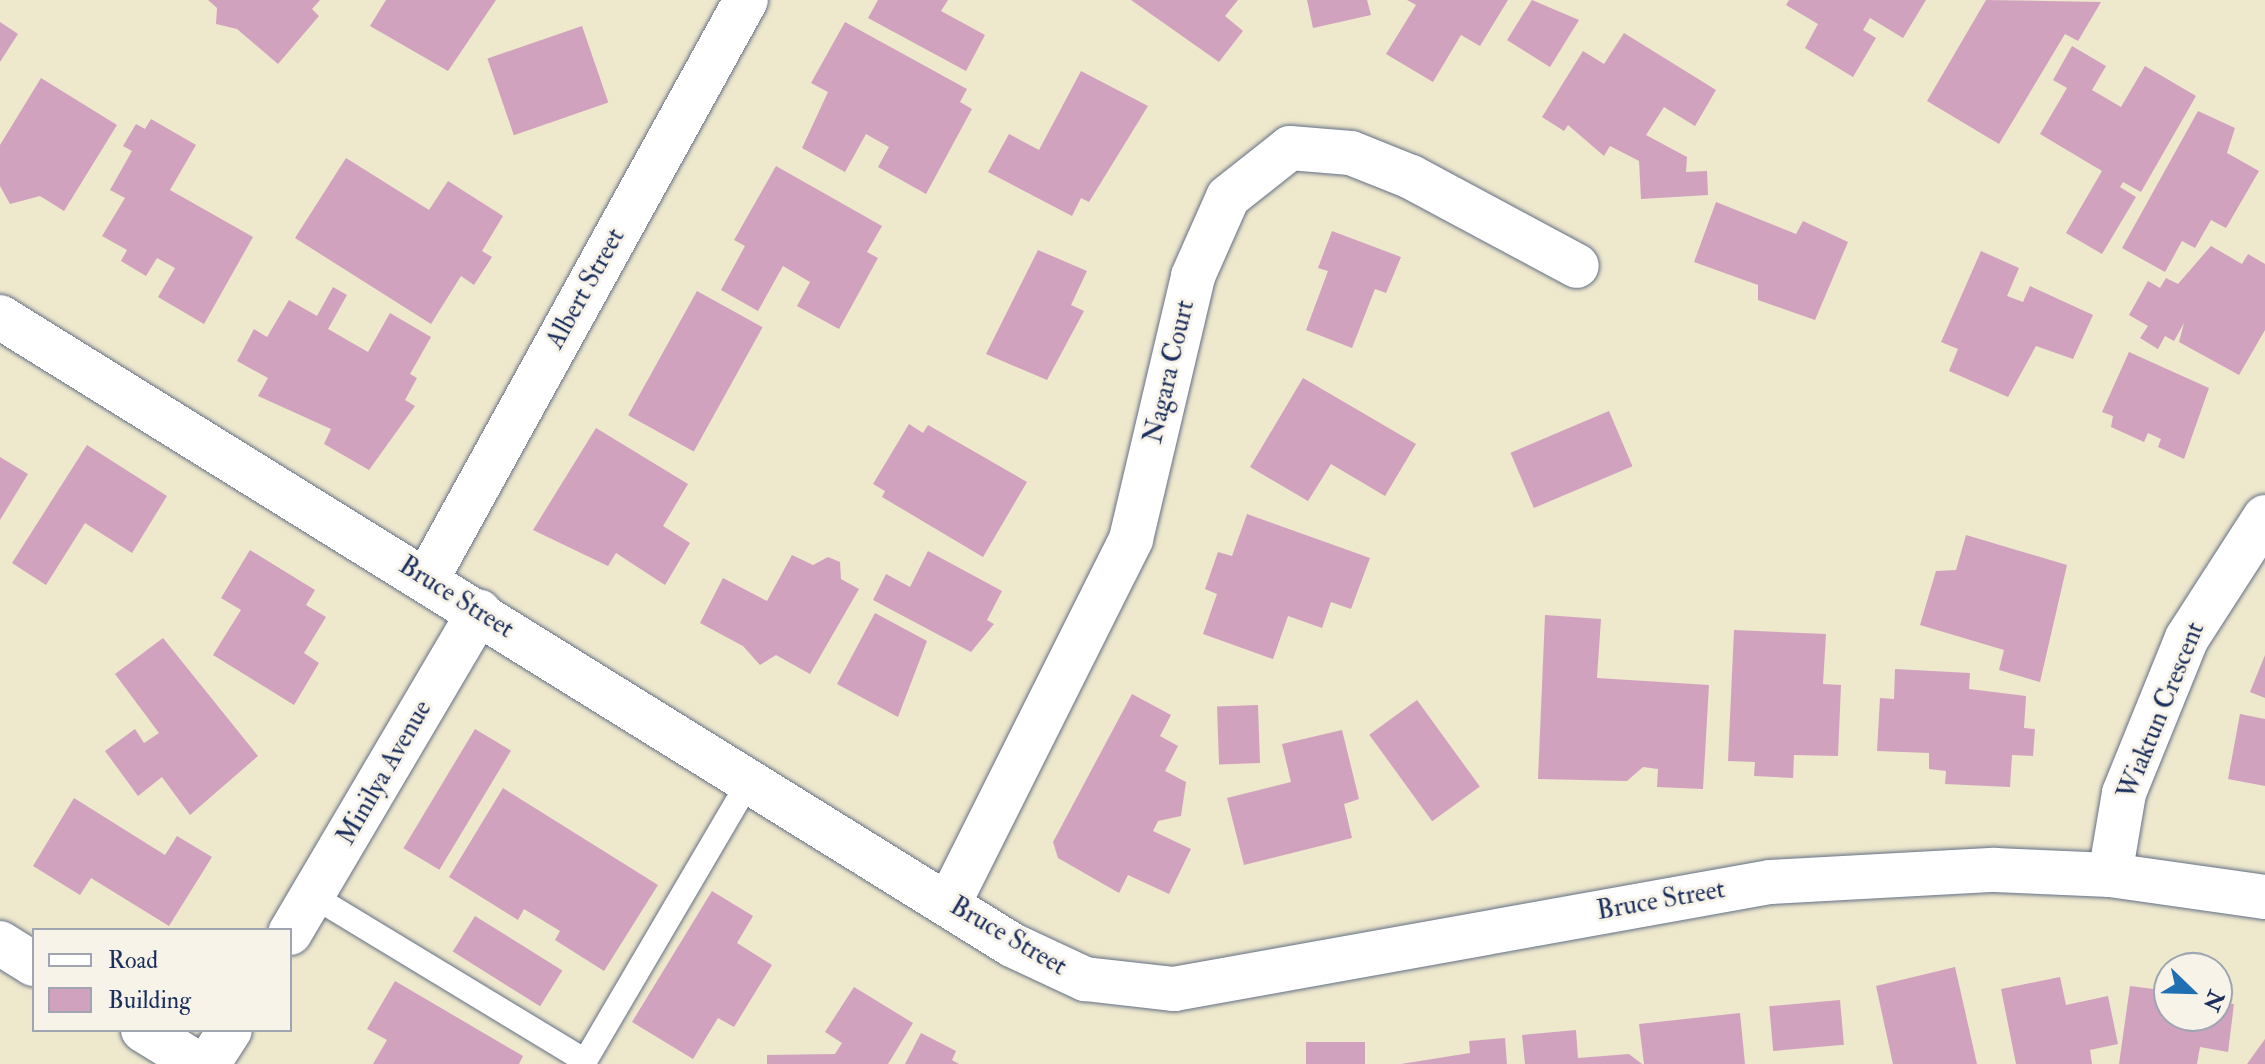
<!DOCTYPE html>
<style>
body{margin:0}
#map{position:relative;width:2265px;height:1064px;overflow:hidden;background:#eee8cd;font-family:"IM FELL Double Pica",serif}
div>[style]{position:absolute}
.building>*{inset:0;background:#d1a2be;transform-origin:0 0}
.roads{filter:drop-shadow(0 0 2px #657085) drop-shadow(0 0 2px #657085)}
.lane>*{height:24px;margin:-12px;padding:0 12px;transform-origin:12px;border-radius:12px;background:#fff}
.street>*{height:44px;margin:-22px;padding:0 22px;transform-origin:22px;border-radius:22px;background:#fff}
span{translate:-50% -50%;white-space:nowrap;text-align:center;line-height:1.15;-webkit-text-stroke:6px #f7f3e8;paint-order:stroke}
.street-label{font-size:26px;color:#1b2f5e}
.legend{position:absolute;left:32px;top:928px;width:260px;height:104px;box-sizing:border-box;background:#f7f3e8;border:2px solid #9fa5b1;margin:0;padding:10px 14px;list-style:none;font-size:24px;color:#1b2f5e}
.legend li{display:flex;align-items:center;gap:16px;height:40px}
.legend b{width:40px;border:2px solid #9fa5b1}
.north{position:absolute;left:2153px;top:952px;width:80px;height:80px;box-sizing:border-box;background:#f7f3e8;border:2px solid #9fa5b1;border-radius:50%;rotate:113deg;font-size:22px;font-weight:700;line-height:32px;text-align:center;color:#1b2f5e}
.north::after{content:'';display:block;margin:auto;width:28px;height:36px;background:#1f6fb2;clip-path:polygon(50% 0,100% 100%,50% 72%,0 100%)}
</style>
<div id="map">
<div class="building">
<i style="clip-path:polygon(208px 0,320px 0,312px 9px,319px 16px,278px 64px,237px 29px,216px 24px,217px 8px)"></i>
<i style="clip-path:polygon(386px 0,496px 0,448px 71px,370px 26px)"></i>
<i style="clip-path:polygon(878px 0,948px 0,941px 11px,985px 35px,966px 71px,868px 18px)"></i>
<i style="clip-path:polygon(1131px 0,1238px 0,1225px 16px,1243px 31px,1219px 62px)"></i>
<i style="clip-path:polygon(1307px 0,1367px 0,1371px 15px,1313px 28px)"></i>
<i style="clip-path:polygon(1407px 0,1508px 0,1480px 46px,1461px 35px,1433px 82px,1386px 54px,1416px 5px)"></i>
<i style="clip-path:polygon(1532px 0,1579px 20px,1550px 67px,1507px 40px)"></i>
<i style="clip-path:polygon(1789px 0,1926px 0,1903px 38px,1870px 18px,1863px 30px,1876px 38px,1853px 77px,1805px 48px,1818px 24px,1786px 5px)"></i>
<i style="clip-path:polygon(1986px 0,2101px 2px,2078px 41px,2065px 34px,1999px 144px,1927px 101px)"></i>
<i style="clip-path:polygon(0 22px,18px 34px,0 62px)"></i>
<i style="clip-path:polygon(845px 22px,967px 89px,960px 102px,972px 109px,926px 194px,878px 167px,889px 147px,866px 134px,845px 172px,802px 148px,828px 92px,811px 83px)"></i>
<i style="left:582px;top:26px;width:81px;height:100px;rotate:71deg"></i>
<i style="clip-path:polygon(1624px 33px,1716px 90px,1695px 126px,1664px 107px,1646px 135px,1687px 157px,1686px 172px,1707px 171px,1708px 195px,1641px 199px,1639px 161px,1610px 146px,1604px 156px,1568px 125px,1564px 131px,1542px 117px,1583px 51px,1604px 64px)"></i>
<i style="clip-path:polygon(2072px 46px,2106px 66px,2092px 90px,2121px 107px,2145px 66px,2196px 96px,2141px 192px,2123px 182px,2120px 187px,2136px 197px,2102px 254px,2066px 233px,2102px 171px,2040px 134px,2067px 88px,2053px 80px)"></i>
<i style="clip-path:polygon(1081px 71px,1148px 106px,1089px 202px,1081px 198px,1072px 216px,988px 172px,1009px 134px,1039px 150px)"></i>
<i style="clip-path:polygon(41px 78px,117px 125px,64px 211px,40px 196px,10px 204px,0 186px,0 145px)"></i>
<i style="clip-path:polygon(2198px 111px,2235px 128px,2227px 153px,2259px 171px,2226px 228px,2211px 220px,2195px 248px,2182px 241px,2165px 272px,2122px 248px)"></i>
<i style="clip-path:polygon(151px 119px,196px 145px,170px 190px,253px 237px,204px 324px,158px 297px,175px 268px,157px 258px,146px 276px,121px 261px,127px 250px,102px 236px,125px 198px,110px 190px,132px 151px,123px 146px,136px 124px,145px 129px)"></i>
<i style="clip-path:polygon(346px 158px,429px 210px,448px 181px,503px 216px,482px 251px,492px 257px,474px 285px,461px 276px,431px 324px,295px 238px)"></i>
<i style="clip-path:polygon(776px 166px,882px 226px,867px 252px,878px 258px,839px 329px,797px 306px,810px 282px,783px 266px,758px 311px,721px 290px,745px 246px,734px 240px)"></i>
<i style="clip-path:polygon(1716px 202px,1796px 234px,1803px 221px,1848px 242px,1815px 320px,1758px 300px,1758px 285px,1694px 262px)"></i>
<i style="clip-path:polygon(1332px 231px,1401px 257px,1386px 293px,1375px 289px,1352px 348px,1306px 330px,1328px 271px,1318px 268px)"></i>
<i style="clip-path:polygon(2211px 246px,2242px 264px,2248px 254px,2265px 264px,2265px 330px,2239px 375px,2179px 342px,2184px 323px,2174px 341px,2165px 336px,2158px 349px,2140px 338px,2148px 326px,2129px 315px,2148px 281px,2160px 288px,2166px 278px,2178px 284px)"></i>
<i style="clip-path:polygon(1038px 250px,1087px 271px,1071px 305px,1084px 311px,1047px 380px,986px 354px)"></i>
<i style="clip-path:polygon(1981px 251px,2019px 268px,2007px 296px,2023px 302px,2030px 286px,2093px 315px,2073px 359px,2036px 346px,2008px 397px,1949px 371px,1958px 349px,1941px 342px)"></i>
<i style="clip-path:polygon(333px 287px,347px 295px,328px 329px,368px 352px,390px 313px,431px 337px,410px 374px,417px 378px,405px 400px,415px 406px,369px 470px,324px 444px,331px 429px,258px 396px,268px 378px,237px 361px,254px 329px,267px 337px,289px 300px,317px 316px)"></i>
<i style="left:697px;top:291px;width:75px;height:142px;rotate:29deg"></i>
<i style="clip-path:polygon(2129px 352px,2209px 388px,2184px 459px,2158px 447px,2161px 439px,2148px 433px,2144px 442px,2111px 427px,2113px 416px,2102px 412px)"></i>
<i style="clip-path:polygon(1303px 378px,1416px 444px,1385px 496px,1331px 464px,1308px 501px,1250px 467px)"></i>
<i style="left:1609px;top:411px;width:60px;height:107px;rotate:67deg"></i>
<i style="clip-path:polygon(909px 424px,923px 433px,928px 425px,1027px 482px,983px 557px,882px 497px,885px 491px,873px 484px)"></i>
<i style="clip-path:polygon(596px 428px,688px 484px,663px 526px,690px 543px,665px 585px,616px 553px,608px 566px,533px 530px)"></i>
<i style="clip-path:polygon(87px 445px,167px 496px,132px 553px,85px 523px,46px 585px,12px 563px)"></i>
<i style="clip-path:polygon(0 457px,28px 474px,0 520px)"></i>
<i style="clip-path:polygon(1247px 514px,1370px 558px,1351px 609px,1331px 602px,1322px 628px,1288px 616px,1273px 659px,1203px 634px,1217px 594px,1205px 589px,1218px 552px,1232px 556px)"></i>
<i style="clip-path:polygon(1966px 535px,2067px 565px,2040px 682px,1999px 670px,2004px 650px,1920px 625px,1936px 571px,1956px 570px)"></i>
<i style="clip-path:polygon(250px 550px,315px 590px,306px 605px,326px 617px,304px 653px,319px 663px,294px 705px,213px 655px,241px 610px,221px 598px)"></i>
<i style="clip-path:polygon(928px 551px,1002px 591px,987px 620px,994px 624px,971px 652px,873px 600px,886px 574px,910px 587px)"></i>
<i style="clip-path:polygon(792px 555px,813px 565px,828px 557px,840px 562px,841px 579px,859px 589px,810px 674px,776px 655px,760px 665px,743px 646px,700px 623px,723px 578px,767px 601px)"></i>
<i style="clip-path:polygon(875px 613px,927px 641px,898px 717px,837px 684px)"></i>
<i style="clip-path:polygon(1545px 615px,1601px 619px,1597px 678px,1709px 685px,1703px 789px,1657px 787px,1658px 769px,1643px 767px,1627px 781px,1538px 779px)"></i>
<i style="clip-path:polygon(1734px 630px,1826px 634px,1823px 684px,1841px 685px,1838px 756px,1794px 755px,1793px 778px,1754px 776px,1755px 762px,1728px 761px)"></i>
<i style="clip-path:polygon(163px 638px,258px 756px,190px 815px,162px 777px,138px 796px,105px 751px,135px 729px,144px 743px,159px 733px,115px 674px)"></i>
<i style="clip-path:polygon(2265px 655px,2265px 698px,2250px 692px)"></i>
<i style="clip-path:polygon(1895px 669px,1970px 673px,1969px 689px,2026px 696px,2024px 728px,2035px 729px,2033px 756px,2012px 755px,2010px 787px,1945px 784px,1946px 771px,1929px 769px,1929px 753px,1877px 751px,1880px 698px,1894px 699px)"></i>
<i style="clip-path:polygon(1132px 694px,1171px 715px,1160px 736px,1178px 746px,1165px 771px,1186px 782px,1181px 816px,1158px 821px,1153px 831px,1191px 849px,1169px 894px,1128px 875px,1119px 893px,1058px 858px,1053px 842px)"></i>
<i style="left:1417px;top:700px;width:107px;height:59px;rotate:54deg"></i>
<i style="left:1258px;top:705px;width:58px;height:41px;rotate:88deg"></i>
<i style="clip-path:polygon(2240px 714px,2265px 719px,2265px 786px,2228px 779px)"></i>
<i style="left:475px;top:729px;width:42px;height:139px;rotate:31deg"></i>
<i style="clip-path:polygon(1342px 730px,1359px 799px,1344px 804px,1352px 838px,1244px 865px,1227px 798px,1291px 782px,1282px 744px)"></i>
<i style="clip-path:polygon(503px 788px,658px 885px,604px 971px,555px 940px,560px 931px,524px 909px,518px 920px,449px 877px)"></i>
<i style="clip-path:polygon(74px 798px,165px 855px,177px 836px,212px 857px,169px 926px,91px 878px,80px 895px,33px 866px)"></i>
<i style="clip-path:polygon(712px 891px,753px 916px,737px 943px,772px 965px,734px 1027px,718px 1018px,693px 1059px,632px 1022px)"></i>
<i style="left:475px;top:916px;width:103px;height:42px;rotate:32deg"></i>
<i style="clip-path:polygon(1955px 967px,1977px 1064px,1893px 1064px,1876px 986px)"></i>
<i style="clip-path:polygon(2060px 977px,2066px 1005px,2108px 996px,2118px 1044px,2090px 1050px,2092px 1064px,2016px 1064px,2001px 989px)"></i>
<i style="clip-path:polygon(395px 981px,523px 1056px,519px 1064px,373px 1064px,387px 1040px,367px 1029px)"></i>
<i style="clip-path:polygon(2130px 986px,2169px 991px,2169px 1016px,2217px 1016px,2217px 1002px,2234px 1004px,2228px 1052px,2200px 1047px,2197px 1064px,2119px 1064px)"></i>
<i style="clip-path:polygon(854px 987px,913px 1023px,888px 1064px,767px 1064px,767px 1055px,835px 1054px,842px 1043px,825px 1032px)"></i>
<i style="left:1840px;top:1000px;width:45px;height:71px;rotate:85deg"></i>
<i style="clip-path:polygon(1740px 1013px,1745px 1064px,1644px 1064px,1639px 1024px)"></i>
<i style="clip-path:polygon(1576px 1030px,1578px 1058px,1629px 1054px,1642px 1064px,1525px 1064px,1522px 1035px)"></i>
<i style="clip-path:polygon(921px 1033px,956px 1051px,952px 1060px,959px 1064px,905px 1064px)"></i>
<i style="clip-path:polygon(1505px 1038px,1507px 1064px,1401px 1064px,1470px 1053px,1469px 1041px)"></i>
<i style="clip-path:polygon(2265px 1039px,2265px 1064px,2247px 1064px)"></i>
<i style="left:1365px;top:1042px;width:22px;height:59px;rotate:90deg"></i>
</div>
<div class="roads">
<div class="lane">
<i style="left:313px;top:896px;width:318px;rotate:31.2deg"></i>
<i style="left:585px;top:1061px;width:326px;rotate:-59.6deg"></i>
</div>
<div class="street">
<i style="left:0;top:317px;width:1191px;rotate:31.82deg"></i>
<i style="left:1012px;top:945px;width:81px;rotate:25deg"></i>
<i style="left:1085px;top:979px;width:90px;rotate:6.4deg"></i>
<i style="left:1174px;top:989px;width:606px;rotate:-10.18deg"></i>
<i style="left:1770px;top:882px;width:225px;rotate:-3.1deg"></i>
<i style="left:1995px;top:870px;width:115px;rotate:2.5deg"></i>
<i style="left:2110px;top:875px;width:157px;rotate:8.1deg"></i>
<i style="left:427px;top:579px;width:661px;rotate:-61.15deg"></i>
<i style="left:2110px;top:875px;width:83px;rotate:-80.3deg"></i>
<i style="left:2124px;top:793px;width:167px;rotate:-67.9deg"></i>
<i style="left:2187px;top:638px;width:144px;rotate:-57.2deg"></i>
<i style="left:949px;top:903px;width:407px;rotate:-63.4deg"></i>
<i style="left:1131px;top:539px;width:270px;rotate:-76.7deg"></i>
<i style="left:1193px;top:276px;width:86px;rotate:-66.1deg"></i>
<i style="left:1228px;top:197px;width:79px;rotate:-38.3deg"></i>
<i style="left:1290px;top:148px;width:61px;rotate:4.7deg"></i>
<i style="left:1351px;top:153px;width:65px;rotate:21.8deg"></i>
<i style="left:1411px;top:177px;width:188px;rotate:28.2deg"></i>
<i style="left:290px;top:933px;width:373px;rotate:-59.5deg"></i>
<i style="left:0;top:943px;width:40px;rotate:32deg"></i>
<i style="left:143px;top:1030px;width:65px;rotate:31.7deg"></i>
<i style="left:208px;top:1064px;width:40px;rotate:-57.1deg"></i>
</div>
</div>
<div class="street-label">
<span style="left:586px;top:289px;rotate:-61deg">Albert Street</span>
<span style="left:1170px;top:372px;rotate:-77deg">Nagara Court</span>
<span style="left:456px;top:598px;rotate:32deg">Bruce Street</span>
<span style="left:2162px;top:711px;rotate:-68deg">Wiaktun Crescent</span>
<span style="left:385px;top:773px;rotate:-60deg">Minilya Avenue</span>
<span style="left:1661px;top:901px;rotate:-10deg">Bruce Street</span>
<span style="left:1008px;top:937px;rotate:30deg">Bruce Street</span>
</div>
<ul class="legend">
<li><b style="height:10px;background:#fff"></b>Road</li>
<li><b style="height:22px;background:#d1a2be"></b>Building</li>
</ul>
<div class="north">N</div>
</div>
